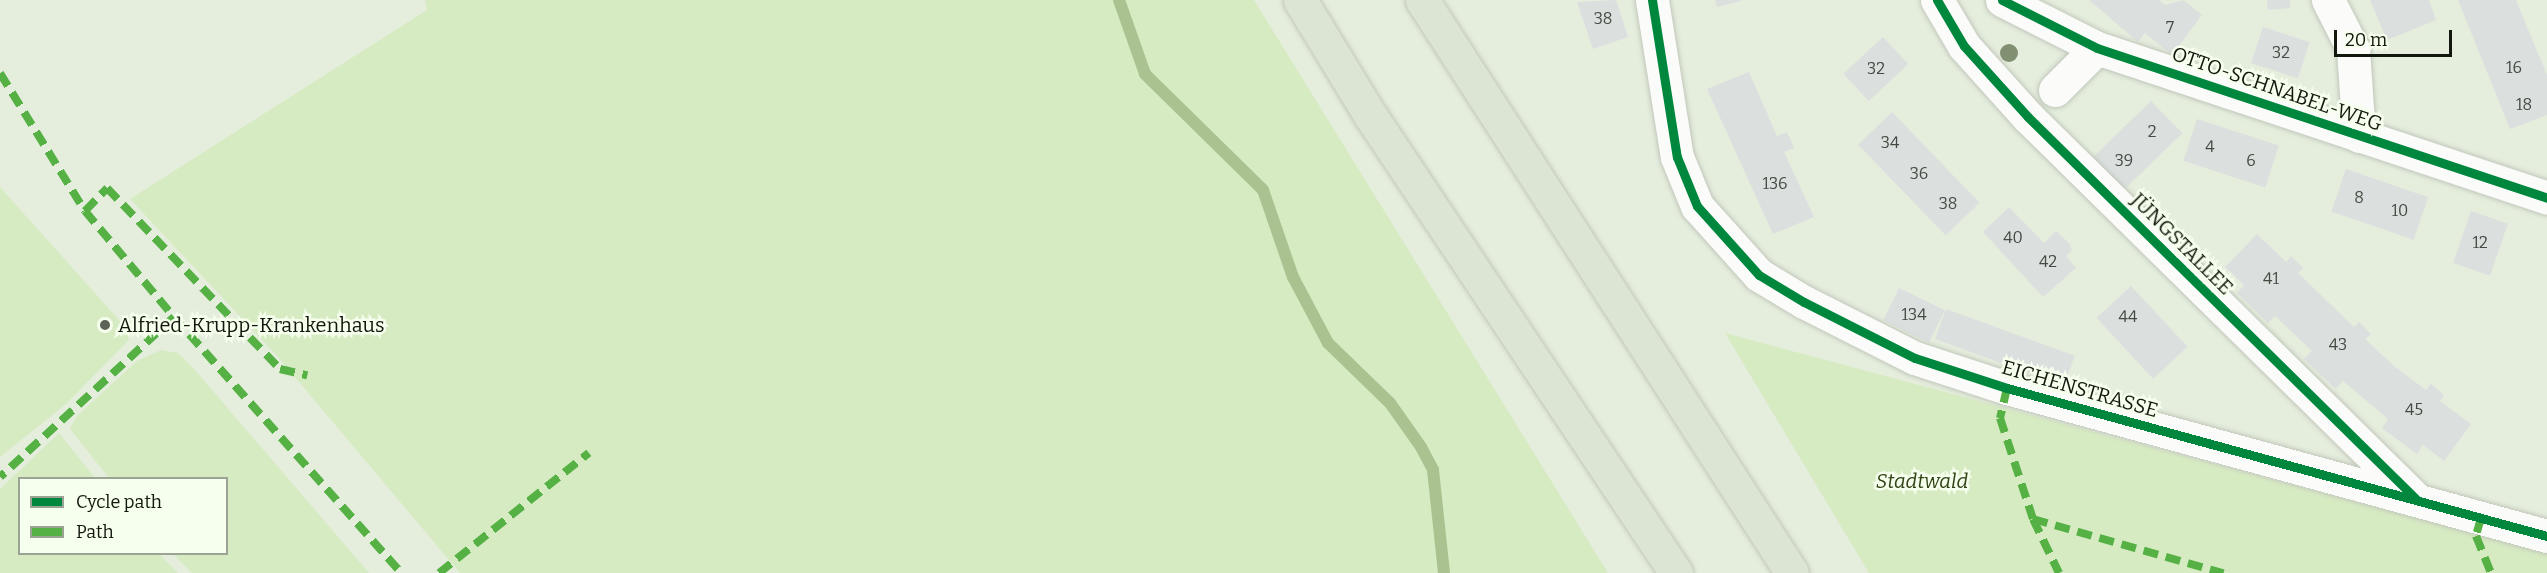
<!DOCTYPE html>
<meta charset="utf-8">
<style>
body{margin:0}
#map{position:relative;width:2547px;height:573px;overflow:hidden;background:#e5eddd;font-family:Bitter,serif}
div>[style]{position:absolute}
.green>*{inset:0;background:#d7ebc3}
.stream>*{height:12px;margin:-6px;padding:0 6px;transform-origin:6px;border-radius:6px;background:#aac290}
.building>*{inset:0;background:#dbe0df;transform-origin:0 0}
.roads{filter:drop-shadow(0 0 2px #c1c8bb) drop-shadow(0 0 2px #c1c8bb)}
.minor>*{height:33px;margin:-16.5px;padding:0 16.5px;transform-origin:16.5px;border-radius:16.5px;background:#fbfcfa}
.highway>*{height:33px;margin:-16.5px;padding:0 16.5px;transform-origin:16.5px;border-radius:16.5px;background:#dce4d3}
.quiet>*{height:8px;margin-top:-4px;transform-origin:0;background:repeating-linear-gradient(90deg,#55b144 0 15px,transparent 0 23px)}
.cycleway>*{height:9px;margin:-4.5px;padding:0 4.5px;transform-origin:4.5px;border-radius:4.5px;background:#00873e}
.trees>*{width:18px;height:18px;margin:-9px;border-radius:50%;background:#819070}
.dots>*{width:16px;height:16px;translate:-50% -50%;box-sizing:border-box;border:3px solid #f6ffed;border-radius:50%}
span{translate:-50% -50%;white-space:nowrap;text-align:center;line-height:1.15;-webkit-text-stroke:5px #f6ffed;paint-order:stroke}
.number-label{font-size:16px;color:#454a42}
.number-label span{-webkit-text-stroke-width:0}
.street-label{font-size:20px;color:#13180e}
.poi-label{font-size:20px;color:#13180e}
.left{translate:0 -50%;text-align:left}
.park-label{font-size:20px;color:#304416;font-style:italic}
.legend{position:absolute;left:18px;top:477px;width:210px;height:78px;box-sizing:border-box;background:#f6ffed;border:2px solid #9ba394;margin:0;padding:8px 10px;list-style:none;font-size:18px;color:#13180e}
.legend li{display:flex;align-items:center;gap:12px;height:30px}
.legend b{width:30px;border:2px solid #9ba394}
.scale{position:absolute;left:2334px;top:30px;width:118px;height:27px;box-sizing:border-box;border:3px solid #13180e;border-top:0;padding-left:8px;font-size:18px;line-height:21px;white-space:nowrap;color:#13180e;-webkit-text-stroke:4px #f6ffed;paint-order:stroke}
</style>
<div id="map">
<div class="green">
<i style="clip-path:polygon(425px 0,1254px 0,1608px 573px,460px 573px,278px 357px,130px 199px,427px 10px)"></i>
<i style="clip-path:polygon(0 187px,128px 330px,129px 340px,65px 405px,0 457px)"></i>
<i style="clip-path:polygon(1725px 333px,2547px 553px,2547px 573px,1869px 573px)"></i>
<i style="clip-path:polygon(161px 350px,178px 353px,195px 370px,369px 573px,192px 573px,173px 554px,226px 554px,226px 478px,109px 478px,70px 429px,77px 416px,137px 361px)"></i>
<i style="clip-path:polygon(59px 433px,95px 478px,20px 478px,20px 554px,159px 554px,178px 573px,0 573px,0 489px)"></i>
</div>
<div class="stream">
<i style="left:1119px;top:0;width:78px;rotate:70.6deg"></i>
<i style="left:1145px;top:74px;width:165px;rotate:44.5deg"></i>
<i style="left:1263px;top:190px;width:92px;rotate:71deg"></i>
<i style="left:1293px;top:277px;width:75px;rotate:62.1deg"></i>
<i style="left:1328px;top:343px;width:86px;rotate:44.1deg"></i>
<i style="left:1390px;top:403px;width:54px;rotate:54.8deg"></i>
<i style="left:1421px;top:447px;width:26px;rotate:62deg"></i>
<i style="left:1433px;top:470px;width:104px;rotate:83.9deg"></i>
</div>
<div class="building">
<i style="clip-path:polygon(1616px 0,1628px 37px,1593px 49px,1577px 2px)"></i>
<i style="clip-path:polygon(1715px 0,1741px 0,1741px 1px,1717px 7px)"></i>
<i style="clip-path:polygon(2089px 0,2159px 0,2165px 5px,2184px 0,2202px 15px,2172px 55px,2145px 33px,2138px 42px)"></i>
<i style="clip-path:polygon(2267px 0,2290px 0,2290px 8px,2268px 10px)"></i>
<i style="clip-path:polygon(2370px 0,2429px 0,2436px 20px,2387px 40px)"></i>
<i style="clip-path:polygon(2458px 0,2516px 0,2547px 75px,2547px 115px,2510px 129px)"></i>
<i style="left:2263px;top:27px;width:49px;height:38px;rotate:18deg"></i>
<i style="left:1883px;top:37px;width:37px;height:54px;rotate:47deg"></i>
<i style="clip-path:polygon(1749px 72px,1777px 136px,1787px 132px,1794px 148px,1784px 152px,1814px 217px,1773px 234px,1707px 89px)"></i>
<i style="left:2151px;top:101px;width:45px;height:82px;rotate:46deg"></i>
<i style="left:1892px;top:112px;width:126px;height:47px;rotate:46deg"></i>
<i style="left:2197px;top:119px;width:86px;height:44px;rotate:18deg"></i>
<i style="left:2346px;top:169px;width:87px;height:45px;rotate:19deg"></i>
<i style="clip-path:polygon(2009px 207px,2044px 243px,2056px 231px,2070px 244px,2072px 250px,2066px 256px,2076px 268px,2043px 297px,1983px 232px)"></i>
<i style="left:2471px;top:211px;width:39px;height:55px;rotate:19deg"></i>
<i style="clip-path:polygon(2257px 234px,2286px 262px,2291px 256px,2303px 268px,2298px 273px,2354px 327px,2359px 322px,2371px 334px,2365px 339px,2394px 366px,2426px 390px,2431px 384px,2444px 395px,2440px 401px,2471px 424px,2444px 461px,2423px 445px,2417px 454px,2382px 428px,2388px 419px,2343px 381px,2336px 389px,2304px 359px,2312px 351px,2275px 316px,2268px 323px,2237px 293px,2244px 285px,2225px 267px)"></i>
<i style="left:2131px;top:286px;width:83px;height:47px;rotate:47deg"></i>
<i style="left:1899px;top:288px;width:51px;height:36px;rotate:26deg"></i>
<i style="left:1946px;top:309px;width:137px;height:32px;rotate:20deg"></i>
</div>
<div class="roads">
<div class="minor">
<i style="left:1652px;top:0;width:159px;rotate:81deg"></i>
<i style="left:1677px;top:157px;width:53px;rotate:67.8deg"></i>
<i style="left:1697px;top:206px;width:93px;rotate:48.1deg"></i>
<i style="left:1759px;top:275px;width:52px;rotate:31deg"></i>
<i style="left:1804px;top:302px;width:124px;rotate:26.8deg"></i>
<i style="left:1915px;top:358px;width:97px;rotate:18.1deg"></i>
<i style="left:2007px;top:388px;width:560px;rotate:15.33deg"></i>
<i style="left:1937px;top:0;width:53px;rotate:59.6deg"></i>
<i style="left:1964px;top:46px;width:96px;rotate:48deg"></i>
<i style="left:2028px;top:117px;width:546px;rotate:44.55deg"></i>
<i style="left:2002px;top:0;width:106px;rotate:26.8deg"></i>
<i style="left:2097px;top:48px;width:474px;rotate:18.4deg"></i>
<i style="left:2328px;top:0;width:55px;rotate:63deg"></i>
<i style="left:2353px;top:49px;width:87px;rotate:86.1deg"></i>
<i style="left:2055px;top:90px;width:59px;rotate:-45deg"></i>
</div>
<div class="highway">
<i style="left:1300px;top:0;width:135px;rotate:58.7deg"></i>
<i style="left:1370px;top:115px;width:551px;rotate:56.25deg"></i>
<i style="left:1422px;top:0;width:682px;rotate:57.15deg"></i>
</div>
</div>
<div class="quiet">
<i style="left:0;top:73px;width:162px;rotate:58.4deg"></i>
<i style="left:85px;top:211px;width:138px;rotate:50deg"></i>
<i style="left:174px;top:317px;width:236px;rotate:137.4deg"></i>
<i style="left:85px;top:211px;width:32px;rotate:-46deg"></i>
<i style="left:107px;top:188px;width:250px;rotate:46.3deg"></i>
<i style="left:280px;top:369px;width:28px;rotate:13deg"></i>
<i style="left:174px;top:317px;width:342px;rotate:48.4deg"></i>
<i style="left:2007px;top:388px;width:31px;rotate:103deg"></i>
<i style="left:2000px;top:418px;width:106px;rotate:71.9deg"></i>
<i style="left:2033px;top:519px;width:60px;rotate:64.3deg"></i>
<i style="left:2481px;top:518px;width:19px;rotate:106deg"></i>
<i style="left:2476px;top:536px;width:40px;rotate:68deg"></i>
<i style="left:2033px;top:519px;width:198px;rotate:15.9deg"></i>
<i style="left:439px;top:573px;width:192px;rotate:-38.7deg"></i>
</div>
<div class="cycleway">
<i style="left:1652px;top:0;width:159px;rotate:81deg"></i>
<i style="left:1677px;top:157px;width:53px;rotate:67.8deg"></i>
<i style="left:1697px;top:206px;width:93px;rotate:48.1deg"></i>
<i style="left:1759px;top:275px;width:52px;rotate:31deg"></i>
<i style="left:1804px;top:302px;width:124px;rotate:26.8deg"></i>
<i style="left:1915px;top:358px;width:97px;rotate:18.1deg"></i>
<i style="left:2007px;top:388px;width:560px;rotate:15.33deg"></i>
<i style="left:1937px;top:0;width:53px;rotate:59.6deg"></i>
<i style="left:1964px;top:46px;width:96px;rotate:48deg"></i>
<i style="left:2028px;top:117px;width:544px;rotate:44.55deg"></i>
<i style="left:2002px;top:0;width:106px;rotate:26.8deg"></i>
<i style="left:2097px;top:48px;width:474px;rotate:18.4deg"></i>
</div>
<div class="trees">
<i style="left:2009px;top:53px"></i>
</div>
<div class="dots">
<i style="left:105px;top:325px;background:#5c6356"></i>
</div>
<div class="number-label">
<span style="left:1603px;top:19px">38</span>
<span style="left:2170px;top:28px">7</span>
<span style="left:2281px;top:53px">32</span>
<span style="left:2514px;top:68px">16</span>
<span style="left:1876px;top:69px">32</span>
<span style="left:2524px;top:105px">18</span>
<span style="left:2152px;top:132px">2</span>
<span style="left:1890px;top:143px">34</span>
<span style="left:2210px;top:147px">4</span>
<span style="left:2124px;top:161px">39</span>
<span style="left:2251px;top:161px">6</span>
<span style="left:1919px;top:174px">36</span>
<span style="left:1775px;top:184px">136</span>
<span style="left:2359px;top:198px">8</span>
<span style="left:1948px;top:204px">38</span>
<span style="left:2400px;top:211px">10</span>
<span style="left:2013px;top:238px">40</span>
<span style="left:2480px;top:243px">12</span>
<span style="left:2048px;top:262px">42</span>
<span style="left:2271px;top:279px">41</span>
<span style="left:1914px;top:315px">134</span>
<span style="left:2128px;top:317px">44</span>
<span style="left:2338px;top:345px">43</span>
<span style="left:2414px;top:410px">45</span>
</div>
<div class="street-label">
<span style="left:2277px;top:89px;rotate:19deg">OTTO-SCHNABEL-WEG</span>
<span style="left:2182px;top:244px;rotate:45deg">JÜNGSTALLEE</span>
<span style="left:2080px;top:389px;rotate:16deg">EICHENSTRASSE</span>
</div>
<div class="poi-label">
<span class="left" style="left:118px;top:325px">Alfried-Krupp-Krankenhaus</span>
</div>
<div class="park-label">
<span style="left:1922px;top:481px">Stadtwald</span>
</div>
<ul class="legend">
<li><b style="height:8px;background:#00873e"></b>Cycle path</li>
<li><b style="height:8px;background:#55b144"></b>Path</li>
</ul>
<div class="scale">20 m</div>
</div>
